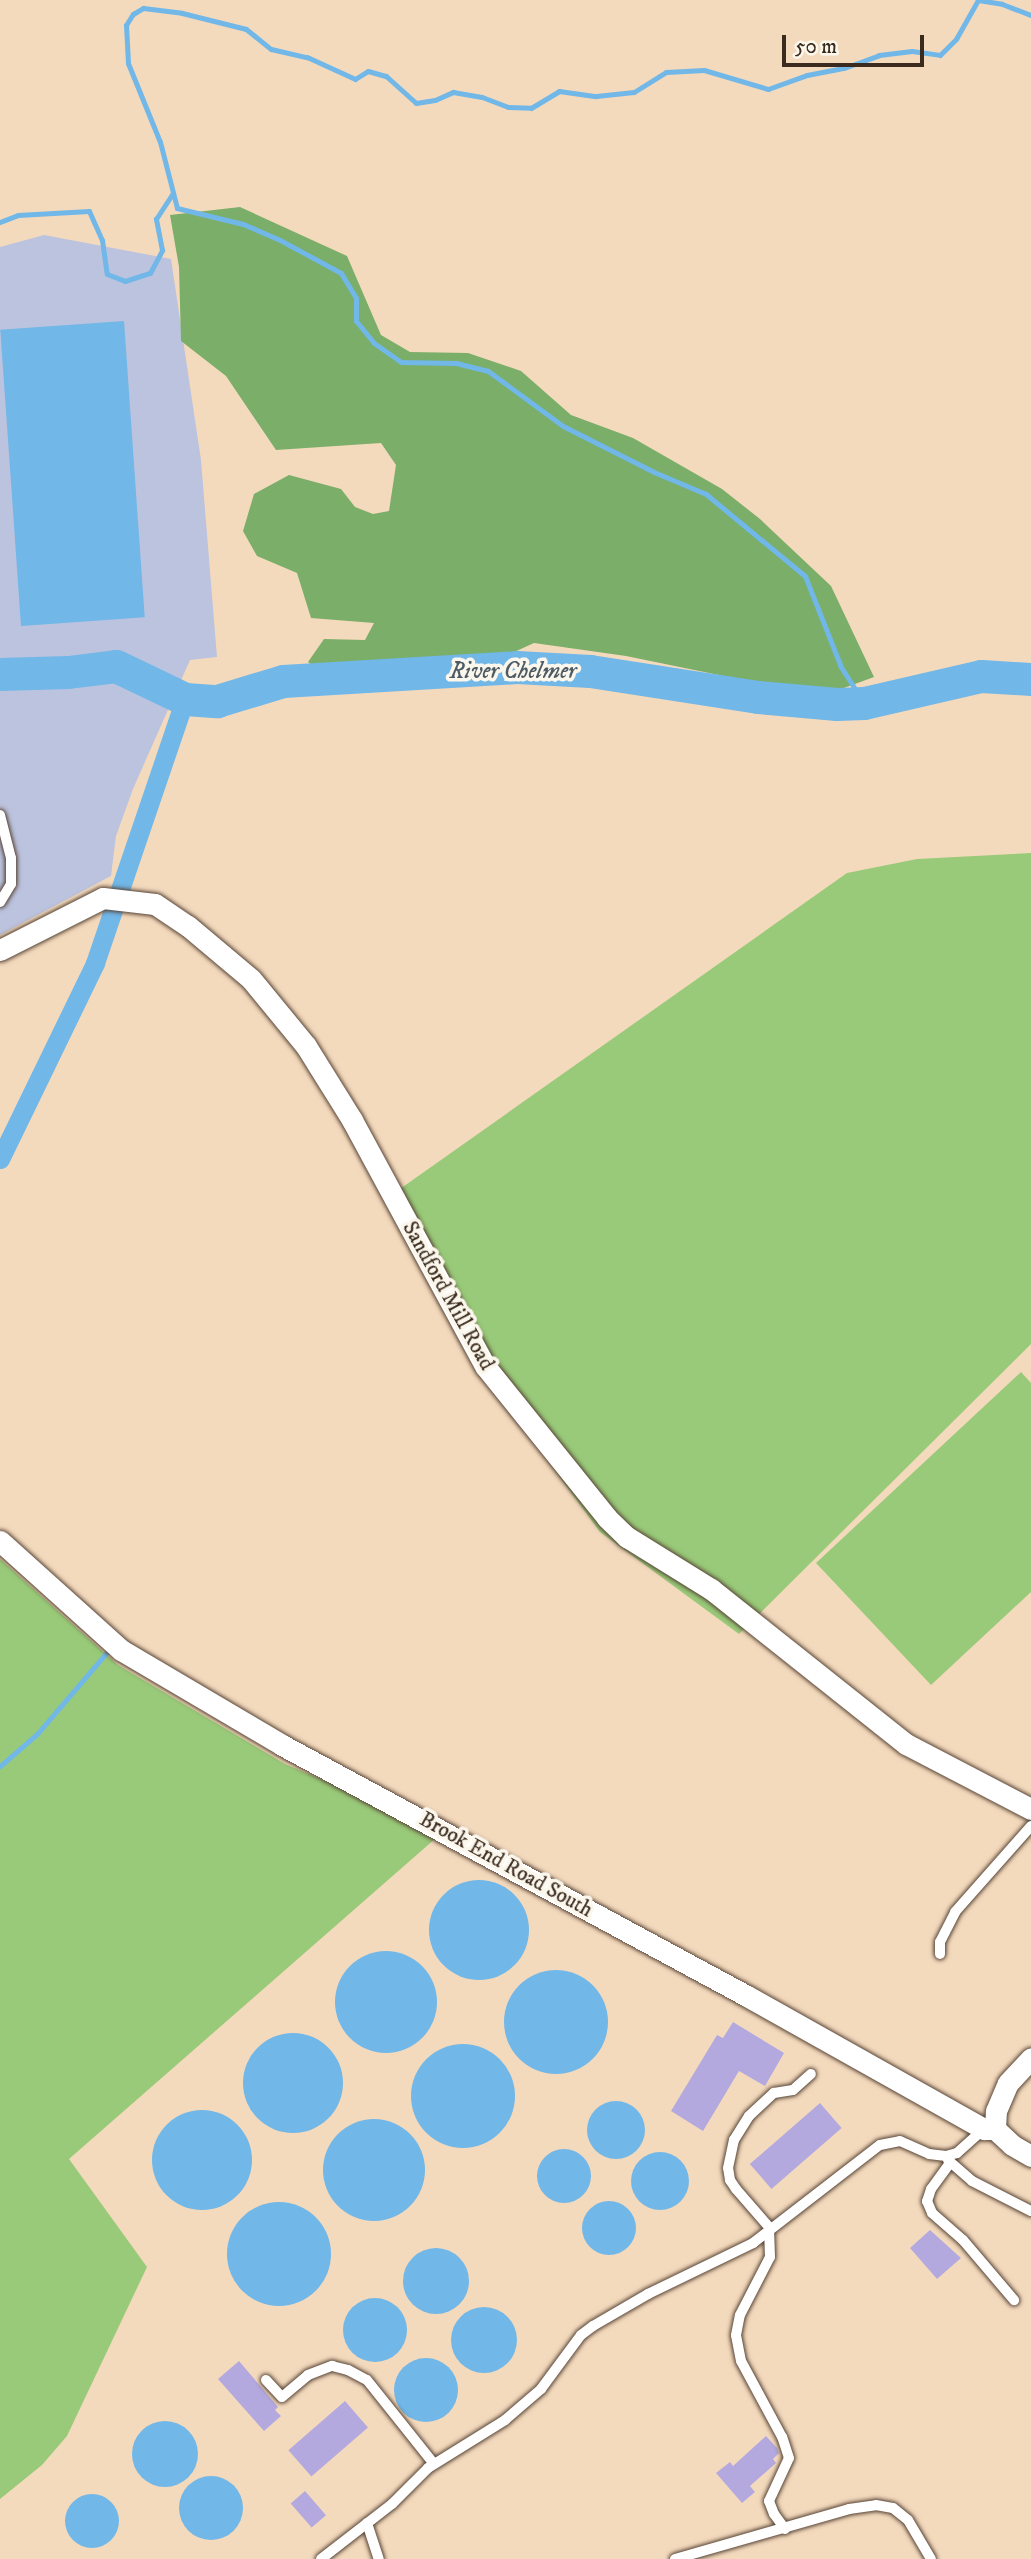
<!DOCTYPE html>
<style>
body{margin:0}
#map{position:relative;width:1031px;height:2559px;overflow:hidden;background:#f4dabd;font-family:"IM FELL DW Pica",serif}
div>[style]{position:absolute}
.industrial>*{inset:0;background:#bcc3de}
.green>*{inset:0;background:#99ca79}
.forest>*{inset:0;background:#7aae69}
.water>*{inset:0;background:#71b7e8;transform-origin:0 0}
.round{border-radius:50%}
.stream>*{height:5px;margin:-2.5px;padding:0 2.5px;transform-origin:2.5px;border-radius:2.5px;background:#71b7e8}
.canal>*{height:19px;margin:-9.5px;padding:0 9.5px;transform-origin:9.5px;border-radius:9.5px;background:#71b7e8}
.river>*{height:33px;margin:-16.5px;padding:0 16.5px;transform-origin:16.5px;border-radius:16.5px;background:#71b7e8}
.building>*{inset:0;background:#b3a9de;transform-origin:0 0}
.roads{filter:drop-shadow(0 0 2px #574436) drop-shadow(0 0 2px #574436)}
.service>*{height:10px;margin:-5px;padding:0 5px;transform-origin:5px;border-radius:5px;background:#fff}
.minor>*{height:21px;margin:-10.5px;padding:0 10.5px;transform-origin:10.5px;border-radius:10.5px;background:#fff}
span{translate:-50% -50%;white-space:nowrap;text-align:center;line-height:1.15;-webkit-text-stroke:7px #fbf7ec;paint-order:stroke}
.street-label{font-size:21px;color:#3b2a1e}
.water-label{font-size:23px;color:#4e5b65;font-style:italic}
.scale{position:absolute;left:782px;top:35px;width:142px;height:32px;box-sizing:border-box;border:4px solid #3b2a1e;border-top:0;padding-left:9px;font-size:21px;line-height:24px;white-space:nowrap;color:#3b2a1e;-webkit-text-stroke:5px #fbf7ec;paint-order:stroke}
</style>
<div id="map">
<div class="industrial">
<i style="clip-path:polygon(44px 235px,171px 259px,201px 460px,217px 657px,190px 660px,133px 789px,116px 836px,111px 876px,0 935px,0 247px)"></i>
</div>
<div class="green">
<i style="clip-path:polygon(1031px 853px,1031px 1344px,739px 1634px,600px 1532px,481px 1370px,390px 1196px,847px 873px,917px 859px)"></i>
<i style="clip-path:polygon(1021px 1372px,1031px 1383px,1031px 1592px,931px 1685px,816px 1563px)"></i>
<i style="clip-path:polygon(0 1559px,118px 1665px,285px 1764px,444px 1831px,69px 2159px,147px 2267px,67px 2436px,42px 2465px,0 2499px)"></i>
</div>
<div class="forest">
<i style="clip-path:polygon(240px 207px,347px 256px,381px 335px,410px 352px,468px 353px,521px 371px,571px 415px,633px 438px,722px 489px,760px 519px,831px 586px,874px 677px,822px 696px,626px 656px,534px 643px,512px 653px,463px 661px,414px 661px,323px 673px,308px 662px,324px 639px,365px 640px,374px 623px,311px 618px,297px 573px,257px 556px,243px 531px,254px 494px,289px 475px,341px 489px,355px 507px,373px 514px,389px 511px,396px 465px,381px 443px,276px 450px,226px 376px,181px 341px,179px 267px,170px 215px)"></i>
</div>
<div class="water">
<i style="left:124px;top:321px;width:297px;height:124px;rotate:86deg"></i>
<i class="round" style="left:429px;top:1880px;width:100px;height:100px"></i>
<i class="round" style="left:335px;top:1951px;width:102px;height:102px"></i>
<i class="round" style="left:504px;top:1970px;width:104px;height:104px"></i>
<i class="round" style="left:243px;top:2033px;width:100px;height:100px"></i>
<i class="round" style="left:411px;top:2044px;width:104px;height:104px"></i>
<i class="round" style="left:587px;top:2101px;width:58px;height:58px"></i>
<i class="round" style="left:152px;top:2110px;width:100px;height:100px"></i>
<i class="round" style="left:323px;top:2119px;width:102px;height:102px"></i>
<i class="round" style="left:537px;top:2149px;width:54px;height:54px"></i>
<i class="round" style="left:631px;top:2152px;width:58px;height:58px"></i>
<i class="round" style="left:582px;top:2201px;width:54px;height:54px"></i>
<i class="round" style="left:227px;top:2202px;width:104px;height:104px"></i>
<i class="round" style="left:403px;top:2248px;width:66px;height:66px"></i>
<i class="round" style="left:343px;top:2298px;width:64px;height:64px"></i>
<i class="round" style="left:451px;top:2307px;width:66px;height:66px"></i>
<i class="round" style="left:394px;top:2358px;width:64px;height:64px"></i>
<i class="round" style="left:132px;top:2421px;width:66px;height:66px"></i>
<i class="round" style="left:179px;top:2476px;width:64px;height:64px"></i>
<i class="round" style="left:65px;top:2494px;width:54px;height:54px"></i>
</div>
<div class="stream">
<i style="left:0;top:222px;width:19px;rotate:-21deg"></i>
<i style="left:18px;top:215px;width:71px;rotate:-3.2deg"></i>
<i style="left:89px;top:211px;width:32px;rotate:66deg"></i>
<i style="left:102px;top:240px;width:34px;rotate:82deg"></i>
<i style="left:107px;top:274px;width:19px;rotate:21deg"></i>
<i style="left:125px;top:281px;width:26px;rotate:-18deg"></i>
<i style="left:150px;top:273px;width:26px;rotate:-62deg"></i>
<i style="left:162px;top:250px;width:32px;rotate:-101deg"></i>
<i style="left:156px;top:219px;width:31px;rotate:-57deg"></i>
<i style="left:864px;top:703px;width:43px;rotate:-122.6deg"></i>
<i style="left:841px;top:667px;width:98px;rotate:-111.6deg"></i>
<i style="left:805px;top:576px;width:129px;rotate:-140.4deg"></i>
<i style="left:706px;top:494px;width:56px;rotate:-157.1deg"></i>
<i style="left:654px;top:472px;width:102px;rotate:-153.2deg"></i>
<i style="left:563px;top:426px;width:93px;rotate:-143.7deg"></i>
<i style="left:488px;top:371px;width:32px;rotate:-166deg"></i>
<i style="left:457px;top:363px;width:56px;rotate:-179deg"></i>
<i style="left:401px;top:362px;width:33px;rotate:-145deg"></i>
<i style="left:374px;top:343px;width:28px;rotate:-129deg"></i>
<i style="left:356px;top:321px;width:23px;rotate:-90deg"></i>
<i style="left:356px;top:298px;width:29px;rotate:-121deg"></i>
<i style="left:341px;top:273px;width:69px;rotate:-151.6deg"></i>
<i style="left:280px;top:240px;width:40px;rotate:-156.6deg"></i>
<i style="left:243px;top:224px;width:68px;rotate:-166.4deg"></i>
<i style="left:177px;top:208px;width:68px;rotate:-104.4deg"></i>
<i style="left:160px;top:142px;width:85px;rotate:-112.1deg"></i>
<i style="left:128px;top:63px;width:38px;rotate:-93deg"></i>
<i style="left:126px;top:25px;width:13px;rotate:-58deg"></i>
<i style="left:133px;top:14px;width:12px;rotate:-31deg"></i>
<i style="left:143px;top:8px;width:39px;rotate:7deg"></i>
<i style="left:182px;top:13px;width:66px;rotate:14deg"></i>
<i style="left:246px;top:29px;width:32px;rotate:39deg"></i>
<i style="left:271px;top:49px;width:37px;rotate:13deg"></i>
<i style="left:307px;top:57px;width:53px;rotate:24.6deg"></i>
<i style="left:355px;top:79px;width:15px;rotate:-32deg"></i>
<i style="left:368px;top:71px;width:19px;rotate:16deg"></i>
<i style="left:386px;top:76px;width:40px;rotate:42deg"></i>
<i style="left:416px;top:103px;width:19px;rotate:-9deg"></i>
<i style="left:435px;top:100px;width:20px;rotate:-24deg"></i>
<i style="left:453px;top:92px;width:29px;rotate:10deg"></i>
<i style="left:482px;top:97px;width:28px;rotate:21deg"></i>
<i style="left:508px;top:107px;width:23px;rotate:2deg"></i>
<i style="left:531px;top:108px;width:33px;rotate:-31deg"></i>
<i style="left:559px;top:91px;width:37px;rotate:8deg"></i>
<i style="left:596px;top:96px;width:38px;rotate:-6deg"></i>
<i style="left:634px;top:92px;width:38px;rotate:-32deg"></i>
<i style="left:666px;top:72px;width:38px;rotate:-3deg"></i>
<i style="left:704px;top:70px;width:67px;rotate:16.5deg"></i>
<i style="left:768px;top:89px;width:41px;rotate:-19.7deg"></i>
<i style="left:807px;top:75px;width:38px;rotate:-11deg"></i>
<i style="left:844px;top:68px;width:37px;rotate:-20deg"></i>
<i style="left:879px;top:55px;width:33px;rotate:-7deg"></i>
<i style="left:912px;top:51px;width:28px;rotate:8deg"></i>
<i style="left:940px;top:55px;width:23px;rotate:-45deg"></i>
<i style="left:956px;top:39px;width:45px;rotate:-60.6deg"></i>
<i style="left:978px;top:0;width:24px;rotate:9deg"></i>
<i style="left:1002px;top:4px;width:31px;rotate:21deg"></i>
<i style="left:0;top:1766px;width:49px;rotate:-40.9deg"></i>
<i style="left:37px;top:1734px;width:109px;rotate:-49.5deg"></i>
</div>
<div class="canal">
<i style="left:0;top:1159px;width:218px;rotate:-64.1deg"></i>
<i style="left:95px;top:963px;width:279px;rotate:-71.2deg"></i>
</div>
<div class="river">
<i style="left:0;top:674px;width:68px;rotate:-1.7deg"></i>
<i style="left:68px;top:672px;width:48px;rotate:-7.1deg"></i>
<i style="left:116px;top:666px;width:76px;rotate:25.6deg"></i>
<i style="left:185px;top:699px;width:32px;rotate:4deg"></i>
<i style="left:217px;top:701px;width:69px;rotate:-16.9deg"></i>
<i style="left:283px;top:681px;width:234px;rotate:-3.4deg"></i>
<i style="left:517px;top:667px;width:73px;rotate:3.1deg"></i>
<i style="left:590px;top:671px;width:170px;rotate:8.8deg"></i>
<i style="left:758px;top:697px;width:79px;rotate:5.1deg"></i>
<i style="left:837px;top:704px;width:27px;rotate:-2deg"></i>
<i style="left:864px;top:703px;width:120px;rotate:-13deg"></i>
<i style="left:981px;top:676px;width:50px;rotate:3.4deg"></i>
</div>
<div class="building">
<i style="clip-path:polygon(733px 2022px,784px 2053px,765px 2086px,739px 2071px,703px 2131px,671px 2111px,717px 2035px,723px 2038px)"></i>
<i style="left:820px;top:2103px;width:33px;height:93px;rotate:49deg"></i>
<i style="clip-path:polygon(930px 2230px,961px 2258px,937px 2279px,910px 2248px)"></i>
<i style="clip-path:polygon(239px 2361px,278px 2407px,275px 2410px,281px 2416px,264px 2431px,218px 2379px)"></i>
<i style="left:345px;top:2401px;width:35px;height:75px;rotate:49deg"></i>
<i style="clip-path:polygon(766px 2436px,777px 2448px,779px 2453px,773px 2459px,776px 2463px,750px 2486px,755px 2492px,742px 2503px,716px 2473px,730px 2462px,733px 2466px)"></i>
<i style="left:305px;top:2491px;width:32px;height:19px;rotate:49deg"></i>
</div>
<div class="roads">
<div class="service">
<i style="left:0;top:815px;width:44px;rotate:75.7deg"></i>
<i style="left:11px;top:858px;width:26px;rotate:90deg"></i>
<i style="left:11px;top:884px;width:21px;rotate:121deg"></i>
<i style="left:940px;top:1954px;width:12px;rotate:-90deg"></i>
<i style="left:940px;top:1942px;width:34px;rotate:-63deg"></i>
<i style="left:955px;top:1912px;width:115px;rotate:-48.5deg"></i>
<i style="left:948px;top:2160px;width:32px;rotate:41deg"></i>
<i style="left:972px;top:2181px;width:66px;rotate:27deg"></i>
<i style="left:950px;top:2163px;width:32px;rotate:126deg"></i>
<i style="left:931px;top:2189px;width:13px;rotate:108deg"></i>
<i style="left:927px;top:2201px;width:13px;rotate:67deg"></i>
<i style="left:932px;top:2213px;width:41px;rotate:41.1deg"></i>
<i style="left:963px;top:2240px;width:79px;rotate:49.6deg"></i>
<i style="left:266px;top:2380px;width:23px;rotate:47deg"></i>
<i style="left:282px;top:2397px;width:34px;rotate:-40deg"></i>
<i style="left:308px;top:2375px;width:26px;rotate:-21deg"></i>
<i style="left:332px;top:2366px;width:16px;rotate:14deg"></i>
<i style="left:348px;top:2370px;width:21px;rotate:28deg"></i>
<i style="left:367px;top:2380px;width:107px;rotate:51.4deg"></i>
<i style="left:367px;top:2523px;width:38px;rotate:72deg"></i>
<i style="left:785px;top:2529px;width:19px;rotate:-126deg"></i>
<i style="left:774px;top:2514px;width:14px;rotate:-111deg"></i>
<i style="left:769px;top:2501px;width:47px;rotate:-65.1deg"></i>
<i style="left:789px;top:2458px;width:22px;rotate:-108deg"></i>
<i style="left:782px;top:2437px;width:86px;rotate:-118.3deg"></i>
<i style="left:741px;top:2361px;width:26px;rotate:-101deg"></i>
<i style="left:736px;top:2335px;width:20px;rotate:-79deg"></i>
<i style="left:740px;top:2315px;width:65px;rotate:-62.7deg"></i>
<i style="left:770px;top:2257px;width:30px;rotate:-92deg"></i>
<i style="left:769px;top:2227px;width:50px;rotate:-131deg"></i>
<i style="left:736px;top:2189px;width:11px;rotate:-124deg"></i>
<i style="left:730px;top:2180px;width:12px;rotate:-99deg"></i>
<i style="left:728px;top:2168px;width:29px;rotate:-78deg"></i>
<i style="left:734px;top:2140px;width:28px;rotate:-58deg"></i>
<i style="left:749px;top:2116px;width:34px;rotate:-43deg"></i>
<i style="left:774px;top:2093px;width:19px;rotate:-9deg"></i>
<i style="left:793px;top:2090px;width:24px;rotate:-42deg"></i>
<i style="left:321px;top:2559px;width:90px;rotate:-37.8deg"></i>
<i style="left:392px;top:2504px;width:51px;rotate:-45deg"></i>
<i style="left:428px;top:2468px;width:91px;rotate:-31.9deg"></i>
<i style="left:505px;top:2420px;width:48px;rotate:-40.7deg"></i>
<i style="left:541px;top:2389px;width:67px;rotate:-53.5deg"></i>
<i style="left:581px;top:2335px;width:15px;rotate:-37deg"></i>
<i style="left:593px;top:2326px;width:64px;rotate:-30.2deg"></i>
<i style="left:648px;top:2294px;width:117px;rotate:-25.9deg"></i>
<i style="left:753px;top:2243px;width:160px;rotate:-37.7deg"></i>
<i style="left:880px;top:2145px;width:20px;rotate:-11deg"></i>
<i style="left:900px;top:2141px;width:32px;rotate:24deg"></i>
<i style="left:929px;top:2154px;width:17px;rotate:7deg"></i>
<i style="left:946px;top:2156px;width:11px;rotate:-15deg"></i>
<i style="left:957px;top:2153px;width:36px;rotate:-42deg"></i>
<i style="left:675px;top:2559px;width:181px;rotate:-16deg"></i>
<i style="left:849px;top:2509px;width:27px;rotate:-8deg"></i>
<i style="left:876px;top:2505px;width:17px;rotate:10deg"></i>
<i style="left:893px;top:2508px;width:19px;rotate:39deg"></i>
<i style="left:908px;top:2520px;width:45px;rotate:59.5deg"></i>
</div>
<div class="minor">
<i style="left:0;top:950px;width:115px;rotate:-26.8deg"></i>
<i style="left:103px;top:898px;width:52px;rotate:6.6deg"></i>
<i style="left:155px;top:904px;width:40px;rotate:34deg"></i>
<i style="left:188px;top:926px;width:82px;rotate:40.1deg"></i>
<i style="left:251px;top:979px;width:87px;rotate:50.6deg"></i>
<i style="left:306px;top:1046px;width:87px;rotate:58.1deg"></i>
<i style="left:352px;top:1120px;width:280px;rotate:61.6deg"></i>
<i style="left:485px;top:1366px;width:195px;rotate:51.2deg"></i>
<i style="left:607px;top:1518px;width:28px;rotate:44deg"></i>
<i style="left:627px;top:1537px;width:99px;rotate:31.8deg"></i>
<i style="left:711px;top:1589px;width:249px;rotate:38.5deg"></i>
<i style="left:906px;top:1744px;width:141px;rotate:27.5deg"></i>
<i style="left:0;top:1541px;width:163px;rotate:42deg"></i>
<i style="left:121px;top:1650px;width:187px;rotate:30.5deg"></i>
<i style="left:282px;top:1745px;width:528px;rotate:28.36deg"></i>
<i style="left:747px;top:1996px;width:272px;rotate:29.3deg"></i>
<i style="left:984px;top:2129px;width:11px"></i>
<i style="left:995px;top:2129px;width:23px;rotate:43deg"></i>
<i style="left:1012px;top:2145px;width:22px;rotate:30deg"></i>
<i style="left:995px;top:2129px;width:18px;rotate:-87deg"></i>
<i style="left:996px;top:2111px;width:30px;rotate:-67deg"></i>
<i style="left:1008px;top:2083px;width:34px;rotate:-47deg"></i>
</div>
</div>
<div class="street-label">
<span style="left:448px;top:1296px;rotate:61deg">Sandford Mill Road</span>
<span style="left:506px;top:1865px;rotate:29deg">Brook End Road South</span>
</div>
<div class="water-label">
<span style="left:513px;top:672px">River Chelmer</span>
</div>
<div class="scale">50 m</div>
</div>
